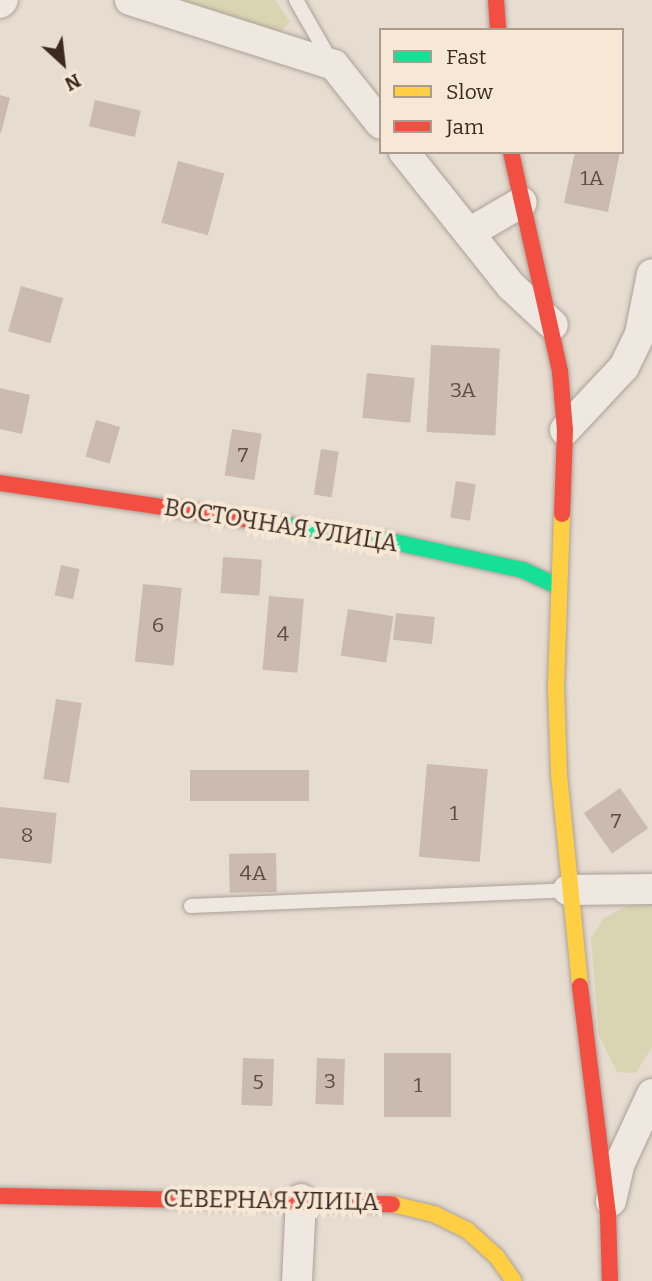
<!DOCTYPE html>
<meta charset="utf-8">
<style>
body{margin:0}
#map{position:relative;width:652px;height:1281px;overflow:hidden;background:#e6dcd0;font-family:Bitter,serif}
div>[style]{position:absolute}
.green>*{inset:0;background:#d9d4b2}
.building>*{inset:0;background:#cabab0;transform-origin:0 0}
.roads{filter:drop-shadow(0 0 2px #aca198) drop-shadow(0 0 2px #aca198)}
.lane>*{height:14px;margin:-7px;padding:0 7px;transform-origin:7px;border-radius:7px;background:#eee8e1}
.street>*{height:30px;margin:-15px;padding:0 15px;transform-origin:15px;border-radius:15px;background:#eee8e1}
.fast>*{height:16px;margin:-8px;padding:0 8px;transform-origin:8px;border-radius:8px;background:#16e098}
.slow>*{height:16px;margin:-8px;padding:0 8px;transform-origin:8px;border-radius:8px;background:#ffcf43}
.jam>*{height:16px;margin:-8px;padding:0 8px;transform-origin:8px;border-radius:8px;background:#f24e42}
span{translate:-50% -50%;white-space:nowrap;text-align:center;line-height:1.15;-webkit-text-stroke:7px #f7e8d6;paint-order:stroke}
.number-label{font-size:21px;color:#604d43}
.number-label span{-webkit-text-stroke-width:0}
.street-label{font-size:24px;color:#3c291f}
.legend{position:absolute;left:379px;top:28px;width:245px;height:126px;box-sizing:border-box;background:#f7e8d6;border:2px solid #ac9c8d;margin:0;padding:9px 12px;list-style:none;font-size:21px;color:#3c291f}
.legend li{display:flex;align-items:center;gap:14px;height:35px}
.legend b{width:35px;border:2px solid #ac9c8d}
.north{position:absolute;left:28px;top:28px;width:70px;height:70px;-webkit-text-stroke:5px #f7e8d6;paint-order:stroke;rotate:153deg;font-size:19px;font-weight:700;line-height:28px;text-align:center;color:#3c291f}
.north::after{content:'';display:block;margin:auto;width:24px;height:32px;background:#3c291f;clip-path:polygon(50% 0,100% 100%,50% 72%,0 100%)}
</style>
<div id="map">
<div class="green">
<i style="clip-path:polygon(157px 0,275px 0,290px 22px,275px 37px)"></i>
<i style="clip-path:polygon(640px 899px,652px 901px,652px 1047px,636px 1073px,617px 1072px,599px 1036px,591px 938px,604px 918px)"></i>
</div>
<div class="building">
<i style="clip-path:polygon(0 95px,10px 98px,1px 133px,0 133px)"></i>
<i style="left:95px;top:100px;width:47px;height:27px;rotate:13deg"></i>
<i style="clip-path:polygon(575px 152px,620px 152px,608px 212px,564px 203px)"></i>
<i style="left:178px;top:161px;width:48px;height:64px;rotate:15deg"></i>
<i style="left:21px;top:286px;width:44px;height:47px;rotate:16deg"></i>
<i style="left:431px;top:345px;width:69px;height:87px;rotate:3deg"></i>
<i style="left:367px;top:373px;width:48px;height:45px;rotate:6deg"></i>
<i style="clip-path:polygon(0 388px,30px 395px,22px 434px,0 429px)"></i>
<i style="left:96px;top:420px;width:25px;height:38px;rotate:16deg"></i>
<i style="left:232px;top:429px;width:30px;height:47px;rotate:9deg"></i>
<i style="left:321px;top:449px;width:18px;height:46px;rotate:9deg"></i>
<i style="left:456px;top:481px;width:20px;height:37px;rotate:9deg"></i>
<i style="left:223px;top:557px;width:39px;height:36px;rotate:4deg"></i>
<i style="left:61px;top:565px;width:19px;height:31px;rotate:12deg"></i>
<i style="left:143px;top:584px;width:39px;height:78px;rotate:6deg"></i>
<i style="left:269px;top:596px;width:35px;height:74px;rotate:5deg"></i>
<i style="left:348px;top:609px;width:46px;height:47px;rotate:9deg"></i>
<i style="left:396px;top:613px;width:39px;height:27px;rotate:6deg"></i>
<i style="left:56px;top:699px;width:26px;height:81px;rotate:9deg"></i>
<i style="left:427px;top:764px;width:61px;height:93px;rotate:5deg"></i>
<i style="left:190px;top:770px;width:119px;height:31px"></i>
<i style="left:620px;top:788px;width:49px;height:44px;rotate:55deg"></i>
<i style="left:0;top:807px;width:57px;height:51px;rotate:6deg"></i>
<i style="left:276px;top:853px;width:39px;height:47px;rotate:89deg"></i>
<i style="left:384px;top:1053px;width:67px;height:64px"></i>
<i style="left:243px;top:1058px;width:31px;height:47px;rotate:2deg"></i>
<i style="left:317px;top:1058px;width:28px;height:46px;rotate:2deg"></i>
</div>
<div class="roads">
<div class="lane">
<i style="left:296px;top:0;width:70px;rotate:60.2deg"></i>
<i style="left:191px;top:906px;width:377px;rotate:-2.4deg"></i>
</div>
<div class="street">
<i style="left:130px;top:0;width:214px;rotate:17.7deg"></i>
<i style="left:334px;top:65px;width:75px;rotate:51.5deg"></i>
<i style="left:0;top:3px;width:4px;rotate:-45deg"></i>
<i style="left:404px;top:152px;width:171px;rotate:51.4deg"></i>
<i style="left:511px;top:286px;width:57px;rotate:42.9deg"></i>
<i style="left:469px;top:233px;width:61px;rotate:-30.3deg"></i>
<i style="left:565px;top:430px;width:86px;rotate:-46.9deg"></i>
<i style="left:624px;top:367px;width:37px;rotate:-64deg"></i>
<i style="left:640px;top:334px;width:61px;rotate:-78.7deg"></i>
<i style="left:568px;top:890px;width:84px;rotate:-0.7deg"></i>
<i style="left:611px;top:1201px;width:39px;rotate:-77deg"></i>
<i style="left:620px;top:1163px;width:76px;rotate:-65.1deg"></i>
<i style="left:297px;top:1281px;width:82px;rotate:-87.2deg"></i>
</div>
<div class="fast">
<i style="left:257px;top:521px;width:129px;rotate:8.4deg"></i>
<i style="left:385px;top:540px;width:141px;rotate:12.3deg"></i>
<i style="left:523px;top:570px;width:38px;rotate:25deg"></i>
</div>
<div class="slow">
<i style="left:562px;top:514px;width:174px;rotate:92deg"></i>
<i style="left:556px;top:688px;width:86px;rotate:88deg"></i>
<i style="left:559px;top:774px;width:213px;rotate:84.3deg"></i>
<i style="left:392px;top:1204px;width:43px;rotate:13.4deg"></i>
<i style="left:434px;top:1214px;width:37px;rotate:26deg"></i>
<i style="left:467px;top:1230px;width:40px;rotate:42deg"></i>
<i style="left:497px;top:1257px;width:29px;rotate:55deg"></i>
</div>
<div class="jam">
<i style="left:496px;top:0;width:30px;rotate:86deg"></i>
<i style="left:511px;top:152px;width:225px;rotate:77.4deg"></i>
<i style="left:560px;top:372px;width:58px;rotate:85.1deg"></i>
<i style="left:565px;top:430px;width:84px;rotate:92deg"></i>
<i style="left:0;top:483px;width:260px;rotate:8.4deg"></i>
<i style="left:580px;top:986px;width:231px;rotate:83deg"></i>
<i style="left:608px;top:1215px;width:66px;rotate:88.3deg"></i>
<i style="left:0;top:1196px;width:392px;rotate:1.2deg"></i>
</div>
</div>
<div class="number-label">
<span style="left:592px;top:178px">1А</span>
<span style="left:463px;top:390px">3А</span>
<span style="left:243px;top:455px">7</span>
<span style="left:158px;top:625px">6</span>
<span style="left:283px;top:634px">4</span>
<span style="left:454px;top:813px">1</span>
<span style="left:616px;top:821px">7</span>
<span style="left:27px;top:835px">8</span>
<span style="left:253px;top:873px">4А</span>
<span style="left:330px;top:1081px">3</span>
<span style="left:258px;top:1082px">5</span>
<span style="left:418px;top:1085px">1</span>
</div>
<div class="street-label">
<span style="left:281px;top:526px;rotate:9deg">ВОСТОЧНАЯ УЛИЦА</span>
<span style="left:271px;top:1201px;rotate:1deg">СЕВЕРНАЯ УЛИЦА</span>
</div>
<ul class="legend">
<li><b style="height:9px;background:#16e098"></b>Fast</li>
<li><b style="height:9px;background:#ffcf43"></b>Slow</li>
<li><b style="height:9px;background:#f24e42"></b>Jam</li>
</ul>
<div class="north">N</div>
</div>
